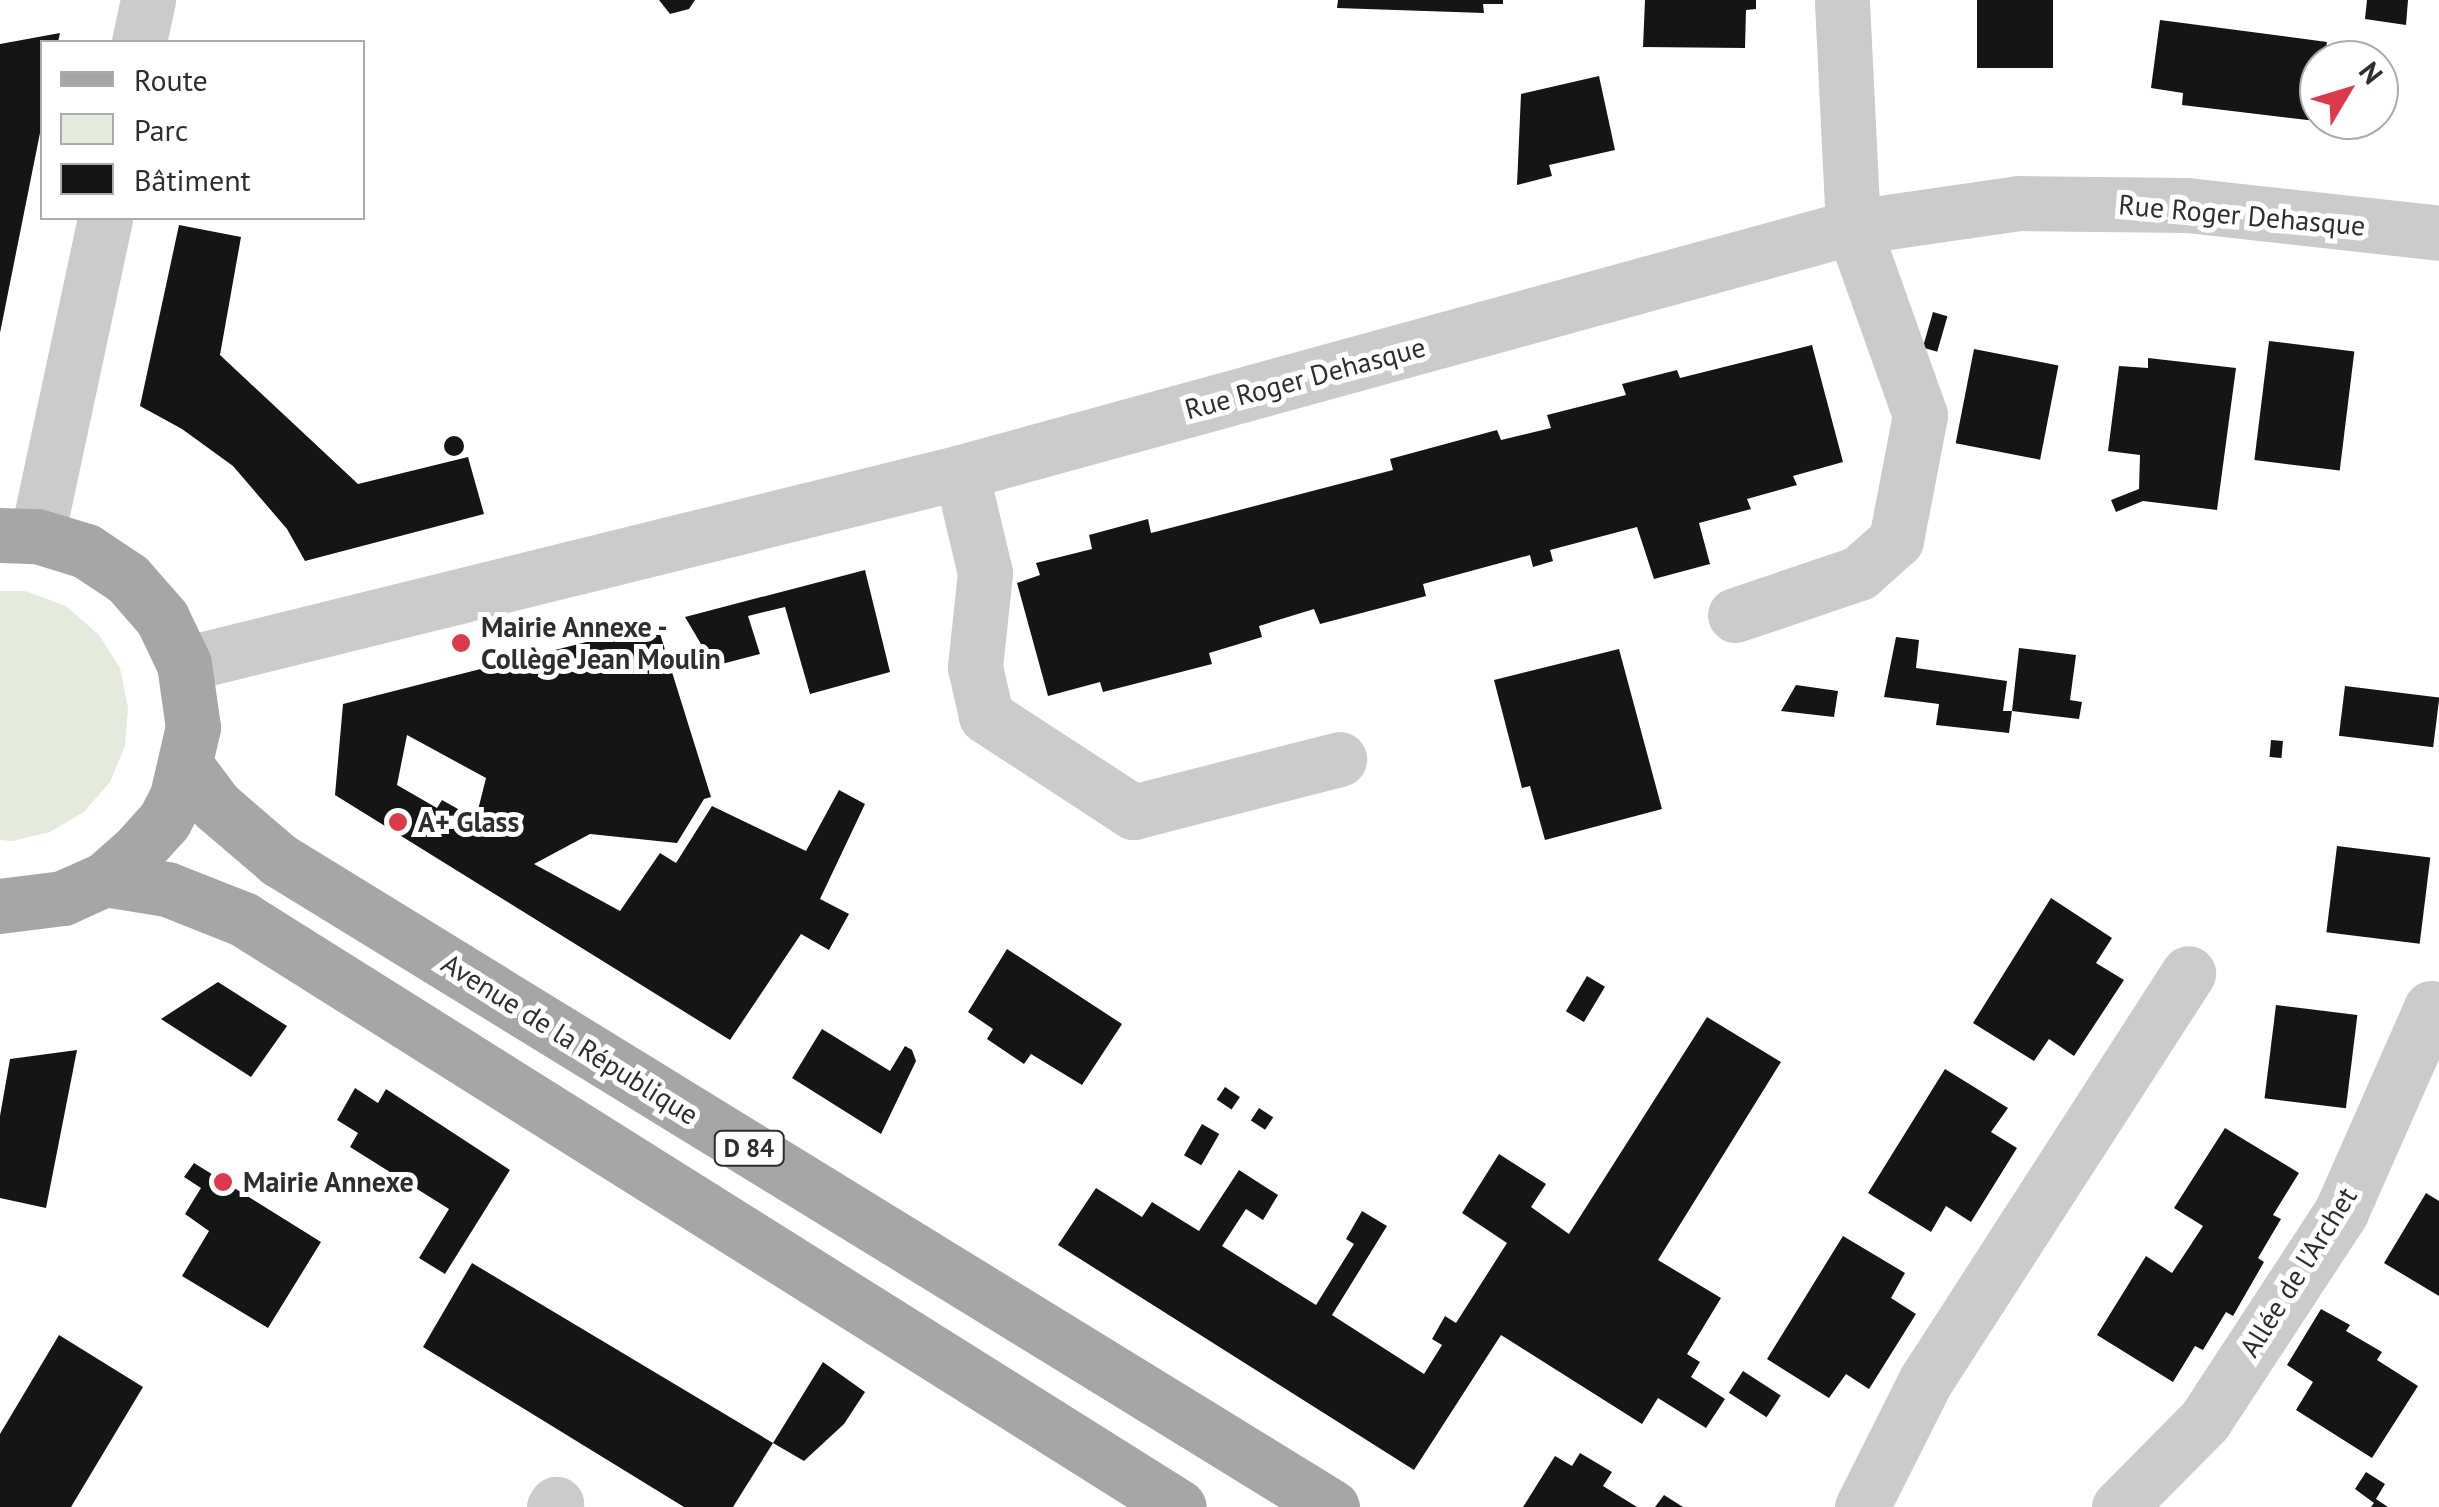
<!DOCTYPE html>
<meta charset="utf-8">
<style>
body{margin:0}
#map{position:relative;width:2439px;height:1507px;overflow:hidden;background:#fff;font-family:"PT Sans",sans-serif}
div>[style]{position:absolute}
.green>*{inset:0;background:#e4eadc}
.building>*{inset:0;background:#151515;transform-origin:0 0}
.round{border-radius:50%}
.minor>*{height:55px;margin:-27.5px;padding:0 27.5px;transform-origin:27.5px;border-radius:27.5px;background:#cbcbcb}
.major>*{height:55px;margin:-27.5px;padding:0 27.5px;transform-origin:27.5px;border-radius:27.5px;background:#a6a6a6}
.dots>*{width:28px;height:28px;translate:-50% -50%;box-sizing:border-box;border:5px solid #fff;border-radius:50%}
span{translate:-50% -50%;white-space:nowrap;text-align:center;line-height:1.15;-webkit-text-stroke:10px #fff;paint-order:stroke}
.shield-label span{padding:2px 8px;background:#fff;border:2px solid;border-radius:8px;-webkit-text-stroke-width:0}
.shield-label{font-size:25px;color:#2e2e2e;font-weight:700}
.street-label{font-size:28px;color:#2e2e2e}
.poi-label{font-size:28px;color:#2e2e2e;font-weight:700}
.left{translate:0 -50%;text-align:left}
.legend{position:absolute;left:40px;top:40px;width:325px;height:180px;box-sizing:border-box;background:#fff;border:2px solid #ababab;margin:0;padding:12px 18px;list-style:none;font-size:30px;color:#2e2e2e}
.legend li{display:flex;align-items:center;gap:20px;height:50px}
.legend b{width:50px;border:2px solid #ababab}
.north{position:absolute;left:2299px;top:40px;width:100px;height:100px;box-sizing:border-box;background:#fff;border:2px solid #ababab;border-radius:50%;rotate:52deg;font-size:28px;font-weight:700;line-height:40px;text-align:center;color:#2e2e2e}
.north::after{content:'';display:block;margin:auto;width:35px;height:45px;background:#db3a4a;clip-path:polygon(50% 0,100% 100%,50% 72%,0 100%)}
</style>
<div id="map">
<div class="green">
<i style="clip-path:polygon(0 591px,25px 591px,66px 606px,99px 635px,120px 668px,128px 707px,125px 746px,110px 782px,84px 812px,50px 832px,12px 841px,0 840px)"></i>
</div>
<div class="building">
<i style="clip-path:polygon(659px 0,695px 0,689px 9px,670px 14px)"></i>
<i style="clip-path:polygon(1338px 0,1503px 0,1503px 4px,1483px 4px,1484px 13px,1337px 8px)"></i>
<i style="clip-path:polygon(1645px 0,1756px 0,1756px 9px,1746px 10px,1745px 48px,1643px 47px)"></i>
<i style="left:1977px;top:0;width:76px;height:68px"></i>
<i style="clip-path:polygon(2367px 0,2408px 0,2406px 25px,2365px 19px)"></i>
<i style="clip-path:polygon(2160px 20px,2327px 42px,2324px 60px,2319px 60px,2316px 121px,2182px 105px,2183px 93px,2151px 88px)"></i>
<i style="clip-path:polygon(60px 33px,58px 42px,42px 42px,42px 123px,0 333px,0 44px)"></i>
<i style="clip-path:polygon(1599px 76px,1615px 150px,1549px 165px,1552px 176px,1517px 185px,1521px 94px)"></i>
<i style="clip-path:polygon(179px 225px,241px 237px,220px 355px,358px 484px,468px 457px,484px 514px,305px 561px,287px 529px,233px 466px,182px 429px,140px 406px)"></i>
<i style="left:1933px;top:312px;width:15px;height:37px;rotate:16deg"></i>
<i style="left:2269px;top:341px;width:86px;height:120px;rotate:7deg"></i>
<i style="clip-path:polygon(1812px 345px,1843px 462px,1793px 476px,1797px 485px,1747px 499px,1751px 509px,1699px 523px,1710px 564px,1654px 579px,1637px 527px,1550px 550px,1553px 561px,1533px 567px,1530px 555px,1423px 584px,1426px 596px,1320px 624px,1314px 609px,1259px 626px,1262px 637px,1209px 653px,1212px 664px,1103px 692px,1100px 682px,1048px 696px,1017px 583px,1040px 575px,1036px 563px,1092px 549px,1089px 535px,1148px 519px,1151px 533px,1393px 470px,1390px 459px,1497px 430px,1501px 440px,1551px 428px,1547px 415px,1626px 395px,1622px 384px,1677px 370px,1680px 378px)"></i>
<i style="left:1974px;top:349px;width:86px;height:96px;rotate:11deg"></i>
<i style="clip-path:polygon(2148px 358px,2236px 368px,2217px 510px,2143px 501px,2116px 512px,2111px 500px,2139px 489px,2140px 455px,2108px 451px,2119px 366px,2148px 368px)"></i>
<i class="round" style="left:444px;top:436px;width:20px;height:20px"></i>
<i style="clip-path:polygon(865px 570px,890px 672px,810px 694px,785px 607px,748px 616px,760px 654px,714px 666px,685px 617px)"></i>
<i style="clip-path:polygon(evenodd,657px 624px,711px 797px,704px 799px,677px 843px,590px 834px,534px 864px,620px 911px,660px 853px,676px 863px,712px 806px,806px 851px,839px 790px,865px 804px,820px 899px,849px 914px,829px 950px,801px 934px,730px 1040px,335px 795px,343px 704px,657px 624px,407px 735px,486px 778px,477px 814px,493px 819px,490px 833px,453px 817px,458px 809px,442px 800px,437px 808px,397px 785px,407px 735px)"></i>
<i style="clip-path:polygon(1896px 637px,1919px 640px,1916px 668px,2007px 681px,2003px 711px,2012px 711px,2009px 733px,1936px 725px,1939px 704px,1884px 697px)"></i>
<i style="clip-path:polygon(2019px 648px,2076px 655px,2070px 700px,2082px 702px,2079px 719px,2012px 711px)"></i>
<i style="clip-path:polygon(1619px 649px,1662px 809px,1545px 840px,1530px 786px,1522px 788px,1494px 680px)"></i>
<i style="clip-path:polygon(1796px 685px,1838px 691px,1834px 717px,1781px 711px)"></i>
<i style="left:2345px;top:686px;width:95px;height:50px;rotate:7deg"></i>
<i style="left:2271px;top:740px;width:12px;height:17px;rotate:5deg"></i>
<i style="left:2337px;top:846px;width:94px;height:87px;rotate:7deg"></i>
<i style="clip-path:polygon(2051px 898px,2112px 938px,2096px 963px,2124px 980px,2074px 1056px,2049px 1039px,2034px 1061px,1973px 1023px)"></i>
<i style="clip-path:polygon(1007px 949px,1122px 1024px,1082px 1085px,1031px 1054px,1024px 1064px,987px 1039px,993px 1029px,968px 1012px)"></i>
<i style="left:1587px;top:976px;width:21px;height:41px;rotate:31deg"></i>
<i style="clip-path:polygon(218px 982px,287px 1026px,251px 1077px,161px 1019px)"></i>
<i style="left:2276px;top:1005px;width:82px;height:94px;rotate:7deg"></i>
<i style="clip-path:polygon(1707px 1017px,1781px 1062px,1658px 1260px,1721px 1298px,1687px 1354px,1700px 1362px,1691px 1377px,1725px 1399px,1706px 1428px,1658px 1398px,1642px 1424px,1501px 1335px,1414px 1470px,1058px 1245px,1096px 1188px,1142px 1217px,1152px 1202px,1199px 1231px,1239px 1170px,1278px 1195px,1263px 1220px,1246px 1209px,1222px 1246px,1316px 1305px,1354px 1244px,1346px 1239px,1362px 1211px,1387px 1226px,1332px 1315px,1424px 1374px,1442px 1345px,1432px 1339px,1445px 1316px,1456px 1323px,1507px 1243px,1462px 1213px,1499px 1154px,1546px 1184px,1531px 1207px,1569px 1234px)"></i>
<i style="clip-path:polygon(822px 1029px,890px 1071px,905px 1046px,912px 1050px,916px 1061px,881px 1134px,792px 1078px)"></i>
<i style="clip-path:polygon(77px 1050px,46px 1208px,0 1198px,0 1116px,10px 1059px)"></i>
<i style="clip-path:polygon(1945px 1069px,2008px 1108px,1991px 1132px,2017px 1148px,1971px 1222px,1946px 1206px,1931px 1232px,1868px 1193px)"></i>
<i style="left:1225px;top:1087px;width:18px;height:15px;rotate:34deg"></i>
<i style="clip-path:polygon(355px 1088px,378px 1103px,386px 1089px,510px 1170px,445px 1274px,419px 1258px,449px 1209px,350px 1147px,358px 1133px,337px 1120px)"></i>
<i style="left:1259px;top:1108px;width:17px;height:15px;rotate:33deg"></i>
<i style="left:1202px;top:1124px;width:20px;height:36px;rotate:30deg"></i>
<i style="clip-path:polygon(2225px 1128px,2299px 1173px,2273px 1215px,2281px 1219px,2258px 1258px,2264px 1262px,2233px 1316px,2226px 1312px,2203px 1350px,2195px 1346px,2173px 1382px,2097px 1335px,2146px 1256px,2172px 1273px,2188px 1249px,2203px 1226px,2174px 1208px)"></i>
<i style="clip-path:polygon(194px 1163px,321px 1242px,268px 1328px,182px 1276px,209px 1231px,185px 1214px,201px 1188px,184px 1177px)"></i>
<i style="clip-path:polygon(2426px 1193px,2439px 1201px,2439px 1296px,2384px 1263px)"></i>
<i style="clip-path:polygon(1843px 1236px,1905px 1273px,1891px 1298px,1916px 1314px,1869px 1389px,1846px 1374px,1829px 1398px,1767px 1359px)"></i>
<i style="clip-path:polygon(472px 1263px,773px 1443px,733px 1507px,684px 1507px,423px 1347px)"></i>
<i style="clip-path:polygon(2321px 1309px,2350px 1325px,2346px 1331px,2382px 1352px,2377px 1360px,2418px 1386px,2372px 1458px,2296px 1410px,2313px 1382px,2287px 1365px)"></i>
<i style="clip-path:polygon(59px 1335px,143px 1387px,71px 1507px,0 1507px,0 1434px)"></i>
<i style="clip-path:polygon(823px 1362px,865px 1392px,844px 1424px,804px 1461px,773px 1443px)"></i>
<i style="left:1743px;top:1371px;width:45px;height:26px;rotate:33deg"></i>
<i style="clip-path:polygon(1580px 1453px,1612px 1472px,1603px 1486px,1637px 1507px,1523px 1507px,1555px 1456px,1572px 1466px)"></i>
<i style="clip-path:polygon(2366px 1472px,2385px 1484px,2376px 1499px,2388px 1507px,2371px 1507px,2374px 1503px,2355px 1489px)"></i>
<i style="clip-path:polygon(1664px 1495px,1683px 1507px,1655px 1507px)"></i>
</div>
<div class="minor">
<i style="left:139px;top:42px;width:43px;rotate:-77.9deg"></i>
<i style="left:961px;top:472px;width:104px;rotate:76.6deg"></i>
<i style="left:985px;top:573px;width:95px;rotate:96.1deg"></i>
<i style="left:975px;top:667px;width:50px;rotate:77.3deg"></i>
<i style="left:986px;top:716px;width:176px;rotate:33.1deg"></i>
<i style="left:1133px;top:812px;width:213px;rotate:-14.4deg"></i>
<i style="left:37px;top:536px;width:325px;rotate:-77.9deg"></i>
<i style="left:1735px;top:615px;width:131px;rotate:-18.7deg"></i>
<i style="left:1859px;top:573px;width:50px;rotate:-41.7deg"></i>
<i style="left:1896px;top:540px;width:127px;rotate:-79.1deg"></i>
<i style="left:1920px;top:415px;width:200px;rotate:-109.6deg"></i>
<i style="left:1853px;top:227px;width:227px;rotate:-92.8deg"></i>
<i style="left:184px;top:664px;width:800px;rotate:-13.88deg"></i>
<i style="left:961px;top:472px;width:925px;rotate:-15.36deg"></i>
<i style="left:1853px;top:227px;width:168px;rotate:-8.2deg"></i>
<i style="left:2019px;top:203px;width:168px;rotate:0.7deg"></i>
<i style="left:2187px;top:205px;width:254px;rotate:6.3deg"></i>
<i style="left:554px;top:1507px;width:4px;rotate:-56deg"></i>
<i style="left:1862px;top:1507px;width:142px;rotate:-63.3deg"></i>
<i style="left:1926px;top:1380px;width:484px;rotate:-57.2deg"></i>
<i style="left:2119px;top:1507px;width:122px;rotate:-45.3deg"></i>
<i style="left:2205px;top:1420px;width:249px;rotate:-56.8deg"></i>
<i style="left:2341px;top:1212px;width:223px;rotate:-66.2deg"></i>
</div>
<div class="major">
<i style="left:0;top:535px;width:37px;rotate:2deg"></i>
<i style="left:37px;top:536px;width:51px;rotate:17deg"></i>
<i style="left:86px;top:551px;width:50px;rotate:33.7deg"></i>
<i style="left:128px;top:579px;width:52px;rotate:48.9deg"></i>
<i style="left:162px;top:618px;width:51px;rotate:64.4deg"></i>
<i style="left:184px;top:664px;width:64px;rotate:81.9deg"></i>
<i style="left:193px;top:727px;width:71px;rotate:103.1deg"></i>
<i style="left:177px;top:796px;width:28px;rotate:117deg"></i>
<i style="left:164px;top:821px;width:39px;rotate:132deg"></i>
<i style="left:138px;top:850px;width:44px;rotate:138.7deg"></i>
<i style="left:105px;top:879px;width:46px;rotate:155.7deg"></i>
<i style="left:63px;top:898px;width:64px;rotate:172.8deg"></i>
<i style="left:186px;top:766px;width:50px;rotate:53.1deg"></i>
<i style="left:216px;top:806px;width:83px;rotate:40.6deg"></i>
<i style="left:279px;top:860px;width:1236px;rotate:31.57deg"></i>
<i style="left:105px;top:879px;width:63px;rotate:9.2deg"></i>
<i style="left:167px;top:889px;width:82px;rotate:21.5deg"></i>
<i style="left:243px;top:919px;width:1105px;rotate:32.14deg"></i>
</div>
<div class="dots">
<i style="left:461px;top:643px;background:#db3a4a"></i>
<i style="left:398px;top:822px;background:#db3a4a"></i>
<i style="left:223px;top:1182px;background:#db3a4a"></i>
</div>
<div class="shield-label">
<span style="left:749px;top:1148px">D 84</span>
</div>
<div class="street-label">
<span style="left:2242px;top:215px;rotate:5deg">Rue Roger Dehasque</span>
<span style="left:1305px;top:378px;rotate:-15deg">Rue Roger Dehasque</span>
<span style="left:570px;top:1039px;rotate:32deg">Avenue de la République</span>
<span style="left:2298px;top:1272px;rotate:-58deg">Allée de l'Archet</span>
</div>
<div class="poi-label">
<span class="left" style="left:481px;top:643px">Mairie Annexe -<br>Collège Jean Moulin</span>
<span class="left" style="left:418px;top:822px">A+ Glass</span>
<span class="left" style="left:243px;top:1182px">Mairie Annexe</span>
</div>
<ul class="legend">
<li><b style="height:12px;background:#a6a6a6"></b>Route</li>
<li><b style="height:28px;background:#e4eadc"></b>Parc</li>
<li><b style="height:28px;background:#151515"></b>Bâtiment</li>
</ul>
<div class="north">N</div>
</div>
